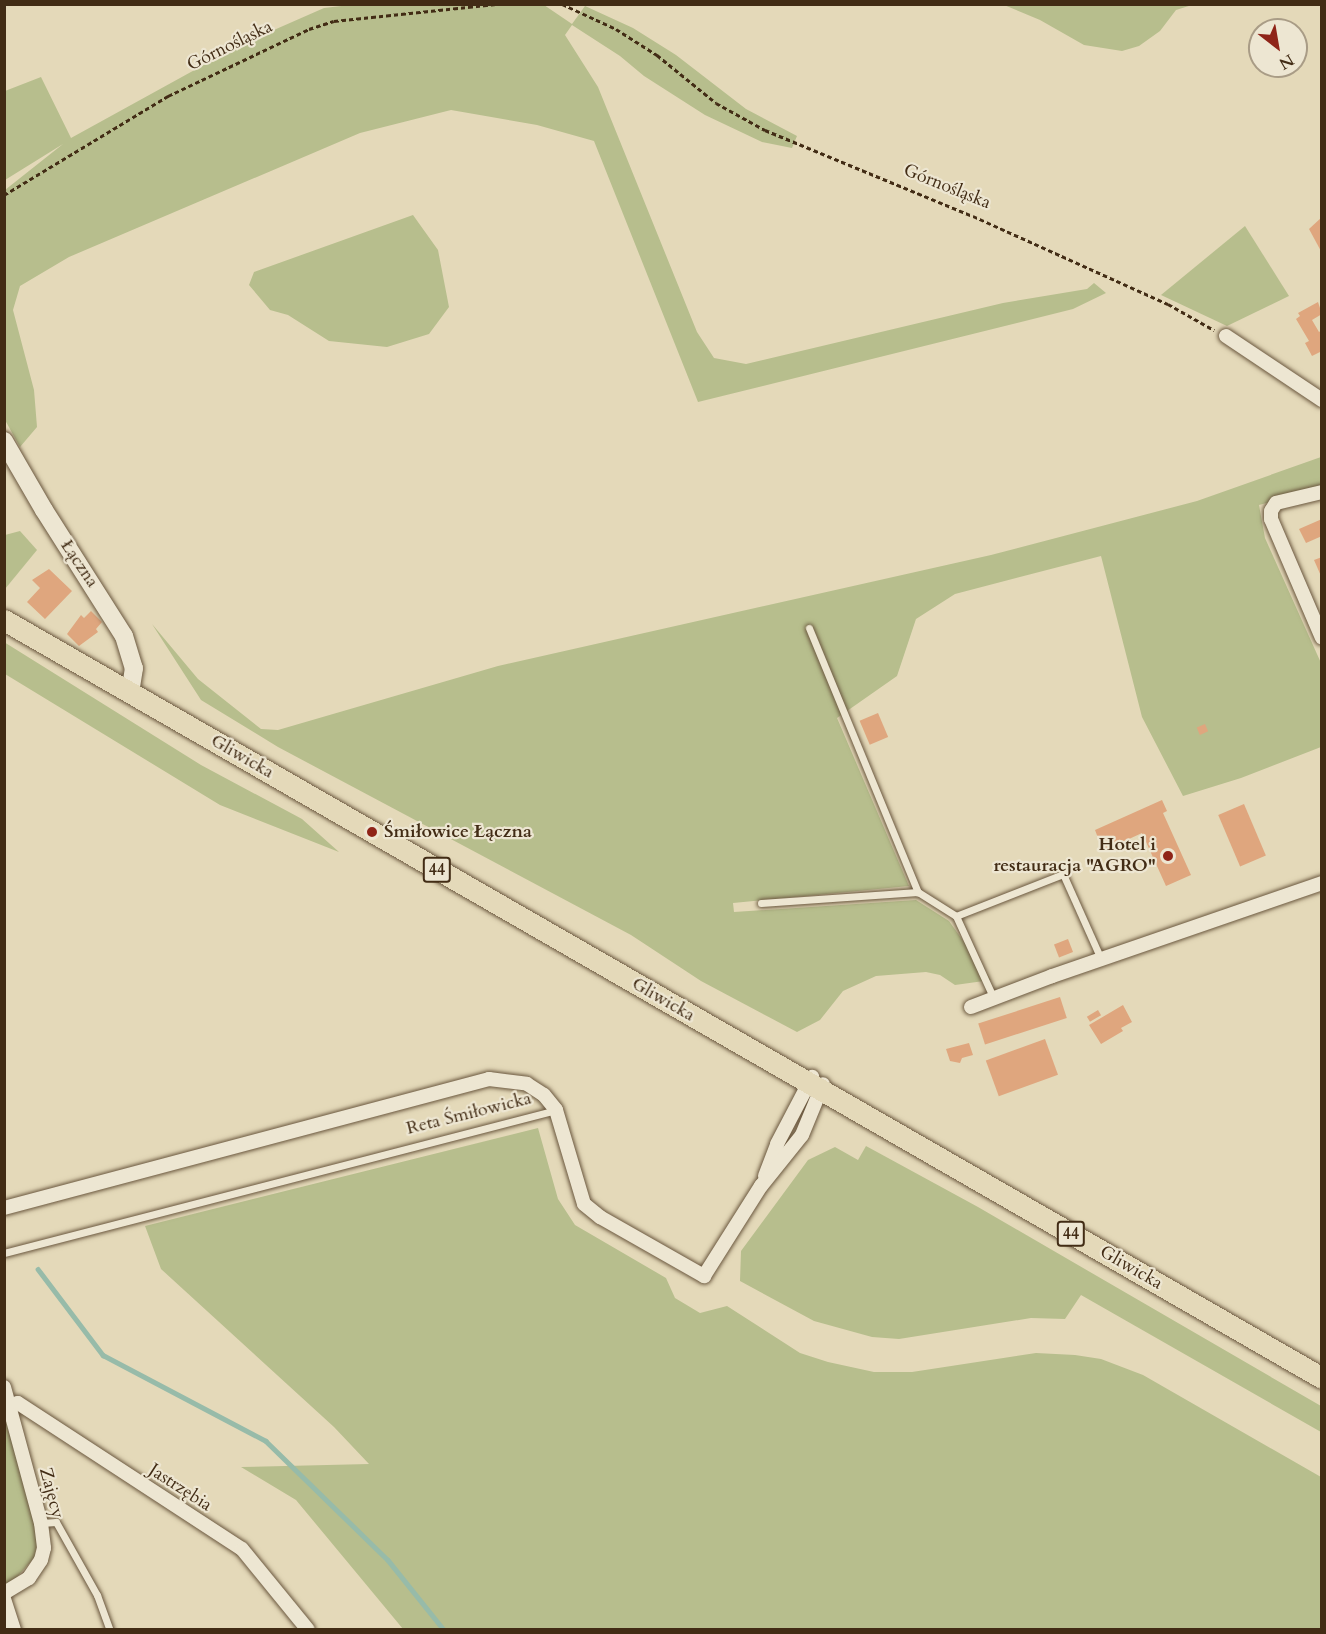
<!DOCTYPE html>
<meta charset="utf-8">
<style>
body{margin:0}
#map{position:relative;width:1326px;height:1634px;overflow:hidden;background:#e4d9b9;font-family:Cardo,serif}
div>[style]{position:absolute}
.green>*{inset:0;background:#b7be8d}
.stream>*{height:4.5px;margin:-2.25px;padding:0 2.25px;transform-origin:2.25px;border-radius:2.25px;background:#97bba9}
.building>*{inset:0;background:#dfa67e;transform-origin:0 0}
.path>*{height:3px;margin-top:-1.5px;transform-origin:0;background:repeating-linear-gradient(90deg,#422c15 0 4.5px,transparent 0 7.5px)}
.roads{filter:drop-shadow(0 0 2px #6a573e) drop-shadow(0 0 2px #6a573e)}
.lane>*{height:7px;margin:-3.5px;padding:0 3.5px;transform-origin:3.5px;border-radius:3.5px;background:#ede6d2}
.street>*{height:14px;margin:-7px;padding:0 7px;transform-origin:7px;border-radius:7px;background:#ede6d2}
.secondary>*{height:18px;margin:-9px;padding:0 9px;transform-origin:9px;border-radius:9px;background:#ede6d2}
.primary>*{height:21px;margin:-10.5px;padding:0 10.5px;transform-origin:10.5px;border-radius:10.5px;background:#e4d9b9}
.dots>*{width:16px;height:16px;translate:-50% -50%;box-sizing:border-box;border:3px solid #ede6d2;border-radius:50%}
span{translate:-50% -50%;white-space:nowrap;text-align:center;line-height:1.15;-webkit-text-stroke:4.5px #ede6d2;paint-order:stroke}
.shield-label span{padding:2px 4px;background:#ede6d2;border:2px solid;border-radius:4px;-webkit-text-stroke-width:0}
.shield-label{font-size:16px;color:#422c15;font-weight:700}
.street-label{font-size:18px;color:#422c15}
.poi-label{font-size:18px;color:#422c15;font-weight:700}
.left{translate:0 -50%;text-align:left}
.right{translate:-100% -50%;text-align:right}
.frame{position:absolute;inset:0;border:6px solid #422c15;pointer-events:none}
.north{position:absolute;left:1248px;top:18px;width:60px;height:60px;box-sizing:border-box;background:#ede6d2;border:2px solid #a99c86;border-radius:50%;rotate:149deg;font-size:16px;font-weight:700;line-height:24px;text-align:center;color:#422c15}
.north::after{content:'';display:block;margin:auto;width:21px;height:27px;background:#8f2418;clip-path:polygon(50% 0,100% 100%,50% 72%,0 100%)}
</style>
<div id="map">
<div class="green">
<i style="clip-path:polygon(350px 5px,544px 5px,572px 24px,585px 6px,633px 28px,676px 55px,746px 109px,797px 136px,792px 148px,762px 142px,705px 115px,644px 76px,620px 56px,572px 25px,565px 35px,598px 87px,697px 332px,714px 358px,746px 364px,1003px 303px,1087px 289px,1094px 283px,1106px 293px,1073px 309px,698px 402px,594px 141px,537px 125px,451px 110px,360px 133px,69px 257px,20px 286px,13px 310px,34px 390px,37px 427px,20px 447px,5px 420px,5px 190px,63px 144px,5px 180px,5px 91px,41px 77px,71px 138px,240px 45px,324px 8px)"></i>
<i style="clip-path:polygon(1004px 5px,1192px 5px,1176px 10px,1160px 31px,1139px 46px,1122px 51px,1084px 45px,1040px 20px)"></i>
<i style="clip-path:polygon(413px 215px,438px 250px,449px 307px,429px 334px,387px 347px,329px 341px,288px 315px,270px 310px,249px 285px,254px 272px)"></i>
<i style="clip-path:polygon(1245px 226px,1289px 296px,1227px 326px,1161px 295px)"></i>
<i style="clip-path:polygon(1321px 457px,1321px 488px,1259px 505px,1265px 538px,1321px 663px,1321px 747px,1241px 778px,1183px 796px,1142px 717px,1101px 556px,955px 594px,916px 619px,897px 676px,837px 718px,909px 886px,733px 903px,734px 912px,916px 900px,949px 921px,991px 980px,955px 985px,940px 975px,926px 972px,876px 976px,843px 991px,820px 1020px,797px 1032px,701px 981px,631px 935px,278px 747px,201px 700px,152px 624px,198px 679px,261px 729px,278px 730px,498px 666px,991px 555px,1197px 501px)"></i>
<i style="clip-path:polygon(20px 531px,37px 550px,5px 589px,5px 535px)"></i>
<i style="clip-path:polygon(4px 642px,201px 765px,302px 819px,339px 852px,220px 805px,5px 674px)"></i>
<i style="clip-path:polygon(538px 1128px,558px 1199px,575px 1225px,666px 1278px,675px 1298px,700px 1313px,727px 1306px,800px 1353px,828px 1362px,874px 1372px,912px 1372px,1036px 1353px,1075px 1355px,1101px 1359px,1143px 1375px,1321px 1477px,1321px 1629px,403px 1629px,296px 1500px,241px 1467px,369px 1464px,334px 1427px,161px 1269px,145px 1226px)"></i>
<i style="clip-path:polygon(866px 1146px,978px 1207px,1321px 1406px,1321px 1432px,1081px 1295px,1065px 1319px,1031px 1318px,899px 1339px,872px 1337px,814px 1321px,740px 1281px,741px 1251px,808px 1160px,835px 1147px,858px 1160px)"></i>
<i style="clip-path:polygon(4px 1409px,33px 1517px,37px 1545px,34px 1558px,17px 1577px,5px 1586px)"></i>
</div>
<div class="stream">
<i style="left:38px;top:1269px;width:108px;rotate:52.9deg"></i>
<i style="left:103px;top:1355px;width:184px;rotate:27.8deg"></i>
<i style="left:266px;top:1441px;width:170px;rotate:44.3deg"></i>
<i style="left:388px;top:1560px;width:90px;rotate:51.3deg"></i>
</div>
<div class="building">
<i style="clip-path:polygon(1322px 217px,1322px 253px,1309px 229px)"></i>
<i style="clip-path:polygon(1318px 302px,1322px 314px,1312px 320px,1319px 332px,1322px 330px,1322px 351px,1312px 356px,1305px 343px,1309px 341px,1296px 319px,1300px 316px,1298px 313px)"></i>
<i style="clip-path:polygon(1322px 519px,1322px 536px,1306px 543px,1299px 529px)"></i>
<i style="clip-path:polygon(1322px 557px,1322px 576px,1321px 576px,1314px 560px)"></i>
<i style="clip-path:polygon(49px 569px,72px 591px,45px 619px,27px 602px,40px 588px,32px 580px)"></i>
<i style="clip-path:polygon(91px 611px,102px 622px,96px 629px,98px 632px,79px 646px,67px 634px,81px 615px,84px 618px)"></i>
<i style="left:878px;top:713px;width:26px;height:20px;rotate:67deg"></i>
<i style="left:1205px;top:724px;width:8px;height:9px;rotate:67deg"></i>
<i style="clip-path:polygon(1162px 800px,1167px 811px,1163px 813px,1191px 875px,1166px 886px,1142px 833px,1103px 851px,1095px 830px)"></i>
<i style="left:1244px;top:804px;width:56px;height:28px;rotate:67deg"></i>
<i style="left:1068px;top:939px;width:14px;height:15px;rotate:69deg"></i>
<i style="left:1060px;top:997px;width:22px;height:86px;rotate:72deg"></i>
<i style="clip-path:polygon(1123px 1005px,1132px 1022px,1121px 1028px,1123px 1031px,1101px 1044px,1089px 1025px)"></i>
<i style="left:1098px;top:1010px;width:6px;height:13px;rotate:59deg"></i>
<i style="left:1045px;top:1039px;width:38px;height:63px;rotate:70deg"></i>
<i style="clip-path:polygon(969px 1043px,973px 1055px,962px 1058px,960px 1063px,950px 1061px,946px 1049px)"></i>
</div>
<div class="path">
<i style="left:562px;top:4px;width:60px;rotate:24.8deg"></i>
<i style="left:616px;top:29px;width:49px;rotate:32.4deg"></i>
<i style="left:657px;top:55px;width:76px;rotate:39.1deg"></i>
<i style="left:716px;top:103px;width:56px;rotate:28.9deg"></i>
<i style="left:765px;top:130px;width:225px;rotate:22.5deg"></i>
<i style="left:973px;top:216px;width:214px;rotate:24.3deg"></i>
<i style="left:1168px;top:304px;width:53px;rotate:29.5deg"></i>
<i style="left:4px;top:195px;width:192px;rotate:-31.1deg"></i>
<i style="left:168px;top:96px;width:156px;rotate:-25.4deg"></i>
<i style="left:309px;top:29px;width:26px;rotate:-18deg"></i>
<i style="left:334px;top:21px;width:163px;rotate:-6deg"></i>
</div>
<div class="roads">
<div class="lane">
<i style="left:809px;top:628px;width:286px;rotate:67.6deg"></i>
<i style="left:761px;top:903px;width:157px;rotate:-4deg"></i>
<i style="left:918px;top:892px;width:45px;rotate:32.3deg"></i>
<i style="left:956px;top:916px;width:115px;rotate:-21.4deg"></i>
<i style="left:1063px;top:874px;width:93px;rotate:65.9deg"></i>
<i style="left:956px;top:916px;width:91px;rotate:65.4deg"></i>
<i style="left:4px;top:1253px;width:570px;rotate:-14.52deg"></i>
<i style="left:41px;top:1523px;width:15px;rotate:-4deg"></i>
<i style="left:56px;top:1522px;width:84px;rotate:60.7deg"></i>
<i style="left:97px;top:1595px;width:37px;rotate:70deg"></i>
</div>
<div class="street">
<i style="left:1226px;top:336px;width:115px;rotate:33.7deg"></i>
<i style="left:1322px;top:492px;width:47px;rotate:166.6deg"></i>
<i style="left:1276px;top:503px;width:9px;rotate:122deg"></i>
<i style="left:1271px;top:511px;width:8px;rotate:90deg"></i>
<i style="left:1271px;top:519px;width:129px;rotate:66.8deg"></i>
<i style="left:971px;top:1007px;width:87px;rotate:-20.9deg"></i>
<i style="left:1052px;top:976px;width:286px;rotate:-19deg"></i>
<i style="left:765px;top:1176px;width:34px;rotate:-69deg"></i>
<i style="left:777px;top:1144px;width:76px;rotate:-62.4deg"></i>
<i style="left:4px;top:1208px;width:502px;rotate:-14.89deg"></i>
<i style="left:489px;top:1079px;width:38px;rotate:7deg"></i>
<i style="left:527px;top:1084px;width:20px;rotate:33deg"></i>
<i style="left:544px;top:1095px;width:19px;rotate:51deg"></i>
<i style="left:556px;top:1110px;width:98px;rotate:73.4deg"></i>
<i style="left:584px;top:1204px;width:21px;rotate:39deg"></i>
<i style="left:600px;top:1217px;width:120px;rotate:29.6deg"></i>
<i style="left:704px;top:1276px;width:107px;rotate:-57.7deg"></i>
<i style="left:761px;top:1186px;width:65px;rotate:-51.2deg"></i>
<i style="left:802px;top:1135px;width:55px;rotate:-67.6deg"></i>
<i style="left:4px;top:1387px;width:141px;rotate:74.8deg"></i>
<i style="left:41px;top:1523px;width:25px;rotate:83deg"></i>
<i style="left:44px;top:1548px;width:12px;rotate:104deg"></i>
<i style="left:41px;top:1560px;width:22px;rotate:124deg"></i>
<i style="left:29px;top:1578px;width:29px;rotate:149deg"></i>
<i style="left:11px;top:1405px;width:7px;rotate:-16deg"></i>
<i style="left:18px;top:1403px;width:267px;rotate:33.1deg"></i>
<i style="left:242px;top:1549px;width:104px;rotate:50.8deg"></i>
<i style="left:4px;top:1599px;width:33px;rotate:72deg"></i>
</div>
<div class="secondary">
<i style="left:4px;top:441px;width:80px;rotate:59.9deg"></i>
<i style="left:44px;top:510px;width:149px;rotate:57.6deg"></i>
<i style="left:124px;top:636px;width:34px;rotate:73deg"></i>
<i style="left:134px;top:668px;width:24px;rotate:99deg"></i>
</div>
<div class="primary">
<i style="left:4px;top:620px;width:1520px;rotate:29.9deg"></i>
</div>
</div>
<div class="dots">
<i style="left:372px;top:832px;background:#8f2418"></i>
<i style="left:1168px;top:856px;background:#8f2418"></i>
</div>
<div class="shield-label">
<span style="left:437px;top:870px">44</span>
<span style="left:1071px;top:1234px">44</span>
</div>
<div class="street-label">
<span style="left:230px;top:46px;rotate:-26deg">Górnośląska</span>
<span style="left:947px;top:187px;rotate:22deg">Górnośląska</span>
<span style="left:79px;top:564px;rotate:56deg">Łączna</span>
<span style="left:242px;top:757px;rotate:30deg">Gliwicka</span>
<span style="left:663px;top:1000px;rotate:30deg">Gliwicka</span>
<span style="left:469px;top:1114px;rotate:-14deg">Reta Śmiłowicka</span>
<span style="left:1131px;top:1268px;rotate:30deg">Gliwicka</span>
<span style="left:180px;top:1488px;rotate:33deg">Jastrzębia</span>
<span style="left:51px;top:1493px;rotate:75deg">Zajęcy</span>
</div>
<div class="poi-label">
<span class="left" style="left:384px;top:832px">Śmiłowice Łączna</span>
<span class="right" style="left:1156px;top:856px">Hotel i<br>restauracja "AGRO"</span>
</div>
<div class="frame"></div>
<div class="north">N</div>
</div>
